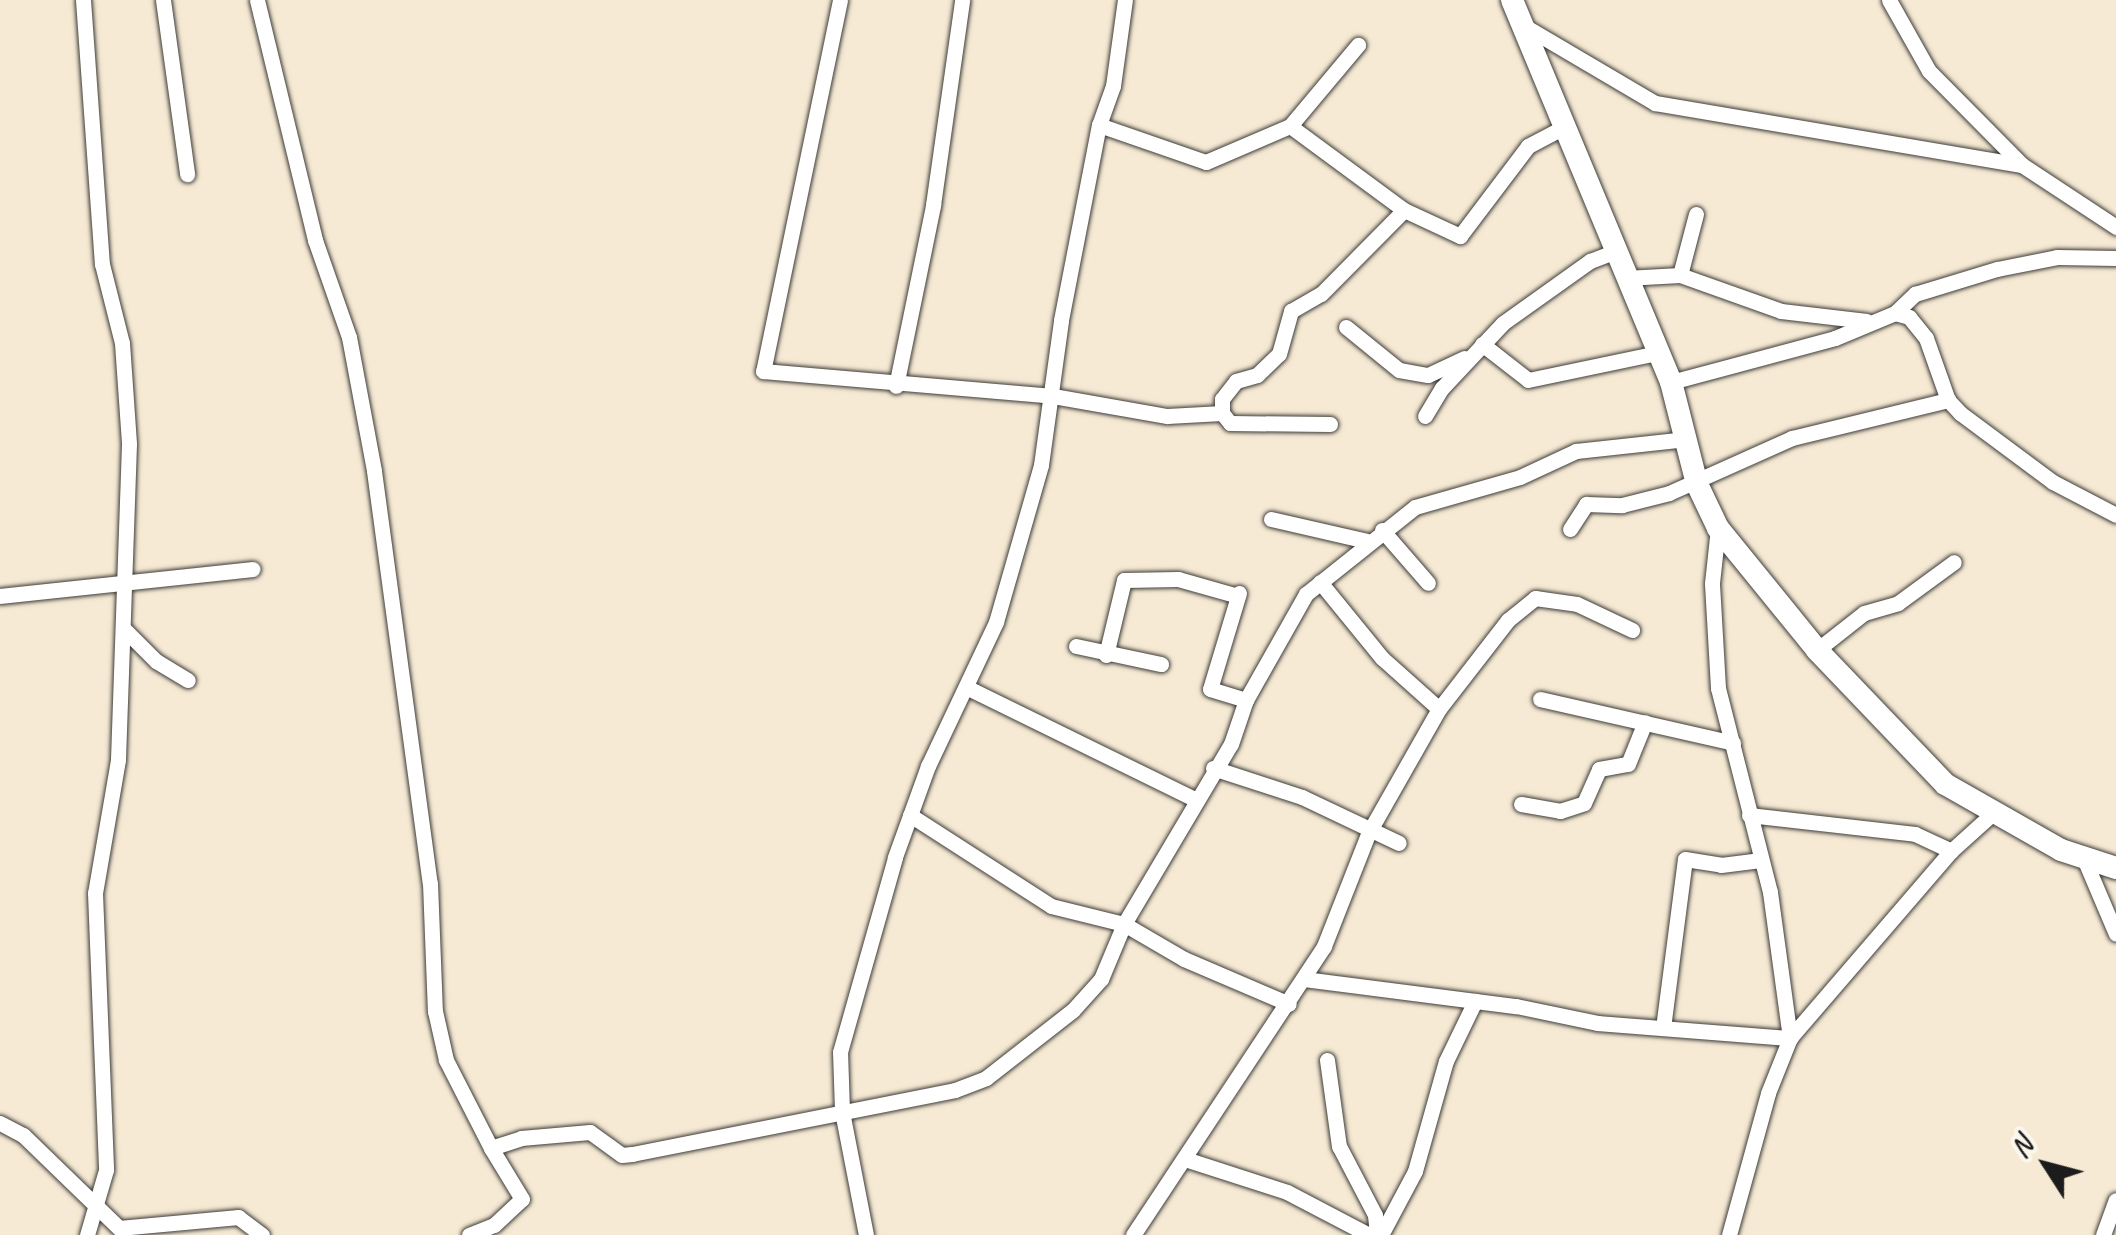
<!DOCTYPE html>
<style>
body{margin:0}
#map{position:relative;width:2116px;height:1235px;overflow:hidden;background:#f6ead4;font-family:Caveat,sans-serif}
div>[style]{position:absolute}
.roads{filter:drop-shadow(0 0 2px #3d3b38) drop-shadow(0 0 2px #3d3b38)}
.minor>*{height:15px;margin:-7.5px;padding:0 7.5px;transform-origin:7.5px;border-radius:7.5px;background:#fff}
.secondary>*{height:22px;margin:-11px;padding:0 11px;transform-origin:11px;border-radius:11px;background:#fff}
span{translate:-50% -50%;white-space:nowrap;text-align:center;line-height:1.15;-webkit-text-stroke:9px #fbf7ec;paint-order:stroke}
.north{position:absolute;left:1996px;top:1115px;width:100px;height:100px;-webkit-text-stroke:8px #fbf7ec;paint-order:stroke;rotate:306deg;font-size:28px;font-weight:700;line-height:40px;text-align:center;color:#1c1c1c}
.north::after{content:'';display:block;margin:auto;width:35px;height:45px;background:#1c1c1c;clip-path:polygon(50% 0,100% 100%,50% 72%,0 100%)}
</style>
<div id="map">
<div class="roads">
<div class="minor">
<i style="left:83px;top:0;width:265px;rotate:85.9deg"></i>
<i style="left:102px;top:264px;width:81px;rotate:75.8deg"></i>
<i style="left:122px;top:343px;width:101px;rotate:86deg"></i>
<i style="left:129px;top:444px;width:316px;rotate:92deg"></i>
<i style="left:118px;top:760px;width:135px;rotate:99.8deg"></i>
<i style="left:95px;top:893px;width:277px;rotate:87.7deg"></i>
<i style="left:106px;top:1170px;width:68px;rotate:106.3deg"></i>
<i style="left:163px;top:0;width:176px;rotate:82.1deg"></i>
<i style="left:257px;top:0;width:247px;rotate:76.4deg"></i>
<i style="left:315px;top:240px;width:103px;rotate:70.7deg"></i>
<i style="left:349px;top:337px;width:136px;rotate:79.4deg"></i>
<i style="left:374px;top:471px;width:416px;rotate:82.3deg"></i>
<i style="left:430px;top:883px;width:128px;rotate:87.8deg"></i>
<i style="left:435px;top:1011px;width:50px;rotate:77.3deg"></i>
<i style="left:446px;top:1060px;width:99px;rotate:62.9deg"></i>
<i style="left:840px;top:0;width:379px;rotate:101.7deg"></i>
<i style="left:763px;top:371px;width:291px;rotate:4.9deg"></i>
<i style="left:1053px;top:396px;width:116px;rotate:10deg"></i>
<i style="left:1167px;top:416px;width:55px;rotate:-3.1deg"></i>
<i style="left:1222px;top:413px;width:13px;rotate:51deg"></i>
<i style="left:1230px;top:423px;width:100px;rotate:0.6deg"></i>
<i style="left:1889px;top:0;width:81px;rotate:60.6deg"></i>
<i style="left:1929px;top:71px;width:132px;rotate:45.3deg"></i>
<i style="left:1526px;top:27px;width:150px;rotate:30.5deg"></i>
<i style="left:1655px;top:103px;width:372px;rotate:9.6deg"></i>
<i style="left:2022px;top:165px;width:113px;rotate:33.4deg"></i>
<i style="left:1099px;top:125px;width:113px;rotate:19.1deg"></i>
<i style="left:1206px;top:162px;width:91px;rotate:-23.2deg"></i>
<i style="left:1290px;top:126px;width:106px;rotate:-50deg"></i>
<i style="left:1290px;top:126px;width:142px;rotate:36.4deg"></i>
<i style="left:1404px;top:210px;width:62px;rotate:24.9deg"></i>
<i style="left:1460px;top:236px;width:113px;rotate:-52.9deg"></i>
<i style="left:1528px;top:146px;width:41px;rotate:-27.8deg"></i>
<i style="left:1680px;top:275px;width:63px;rotate:-75.3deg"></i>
<i style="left:1625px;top:278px;width:55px;rotate:-3.1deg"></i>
<i style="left:1680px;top:275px;width:107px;rotate:19.6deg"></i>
<i style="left:1781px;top:311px;width:86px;rotate:6.7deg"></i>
<i style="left:1895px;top:313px;width:15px;rotate:16deg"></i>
<i style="left:1909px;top:317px;width:27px;rotate:51deg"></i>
<i style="left:1926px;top:338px;width:66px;rotate:70.5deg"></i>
<i style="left:1948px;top:400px;width:18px;rotate:47deg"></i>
<i style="left:1960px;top:413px;width:116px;rotate:36.6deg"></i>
<i style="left:2053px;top:482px;width:71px;rotate:27.6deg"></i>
<i style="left:1346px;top:327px;width:68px;rotate:39.1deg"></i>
<i style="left:1399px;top:370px;width:29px;rotate:10deg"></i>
<i style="left:1428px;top:375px;width:40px;rotate:-25deg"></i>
<i style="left:1482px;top:344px;width:58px;rotate:38deg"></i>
<i style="left:1528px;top:380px;width:132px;rotate:-11.8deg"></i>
<i style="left:1671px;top:382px;width:170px;rotate:-15deg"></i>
<i style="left:1835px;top:338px;width:65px;rotate:-22.6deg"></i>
<i style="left:1895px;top:313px;width:28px;rotate:-44deg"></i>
<i style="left:1915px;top:294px;width:86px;rotate:-17deg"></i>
<i style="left:1997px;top:269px;width:61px;rotate:-11.3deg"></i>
<i style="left:2057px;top:257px;width:59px;rotate:1deg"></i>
<i style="left:896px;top:386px;width:185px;rotate:-78.4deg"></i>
<i style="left:933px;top:205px;width:207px;rotate:-81.9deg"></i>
<i style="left:1222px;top:413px;width:14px;rotate:-90deg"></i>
<i style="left:1222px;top:399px;width:23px;rotate:-52deg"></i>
<i style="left:1236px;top:381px;width:22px;rotate:-16deg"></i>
<i style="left:1257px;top:375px;width:30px;rotate:-44deg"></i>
<i style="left:1279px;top:354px;width:45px;rotate:-74.4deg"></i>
<i style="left:1291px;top:311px;width:34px;rotate:-30deg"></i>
<i style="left:1321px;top:294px;width:118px;rotate:-45.3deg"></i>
<i style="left:1425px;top:416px;width:33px;rotate:-59deg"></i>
<i style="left:1442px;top:388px;width:89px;rotate:-46.8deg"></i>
<i style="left:1503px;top:323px;width:107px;rotate:-35.5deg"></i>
<i style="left:1590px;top:261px;width:26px;rotate:-21deg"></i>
<i style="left:1271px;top:519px;width:98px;rotate:12.9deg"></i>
<i style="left:1570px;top:529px;width:30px;rotate:-57deg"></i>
<i style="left:1586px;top:504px;width:36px;rotate:2deg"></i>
<i style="left:1622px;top:505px;width:49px;rotate:-14.3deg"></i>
<i style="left:1669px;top:493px;width:135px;rotate:-24.1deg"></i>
<i style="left:1792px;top:438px;width:161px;rotate:-13.7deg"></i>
<i style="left:1382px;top:530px;width:70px;rotate:49deg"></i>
<i style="left:1320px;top:582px;width:98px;rotate:50.8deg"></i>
<i style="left:1382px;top:658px;width:76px;rotate:41.8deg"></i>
<i style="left:1239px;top:593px;width:100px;rotate:106.8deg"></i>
<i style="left:1210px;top:689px;width:38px;rotate:17deg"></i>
<i style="left:0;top:596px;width:254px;rotate:-6.1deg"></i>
<i style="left:123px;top:628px;width:47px;rotate:45deg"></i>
<i style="left:156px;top:661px;width:37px;rotate:31deg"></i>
<i style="left:1076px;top:646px;width:87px;rotate:12deg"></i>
<i style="left:1817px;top:650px;width:60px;rotate:-38.2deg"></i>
<i style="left:1864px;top:613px;width:35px;rotate:-16deg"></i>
<i style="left:1898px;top:603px;width:69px;rotate:-36.2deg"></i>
<i style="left:1106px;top:655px;width:77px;rotate:-76.5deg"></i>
<i style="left:1124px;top:580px;width:54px;rotate:-1.1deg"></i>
<i style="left:1178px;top:579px;width:62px;rotate:15.8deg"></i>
<i style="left:968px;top:688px;width:255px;rotate:26.1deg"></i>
<i style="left:1540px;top:699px;width:198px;rotate:12.8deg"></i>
<i style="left:1213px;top:768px;width:94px;rotate:18deg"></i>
<i style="left:1302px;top:797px;width:107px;rotate:25.4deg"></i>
<i style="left:1521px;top:804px;width:40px;rotate:10deg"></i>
<i style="left:1560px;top:811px;width:25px;rotate:-18deg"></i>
<i style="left:1584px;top:803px;width:37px;rotate:-66deg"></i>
<i style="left:1599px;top:769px;width:29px;rotate:-10deg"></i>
<i style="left:1628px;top:764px;width:45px;rotate:-68deg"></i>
<i style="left:910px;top:815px;width:168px;rotate:32.8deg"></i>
<i style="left:1051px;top:906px;width:75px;rotate:13.9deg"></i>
<i style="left:1124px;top:924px;width:69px;rotate:30.3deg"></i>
<i style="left:1184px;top:959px;width:114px;rotate:23.2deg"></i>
<i style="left:1749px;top:815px;width:167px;rotate:6.5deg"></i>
<i style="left:1915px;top:834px;width:40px;rotate:25deg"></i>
<i style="left:2085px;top:861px;width:79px;rotate:67deg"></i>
<i style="left:1304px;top:979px;width:214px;rotate:7.3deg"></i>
<i style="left:1516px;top:1006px;width:84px;rotate:11.7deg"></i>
<i style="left:1598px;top:1023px;width:193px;rotate:4.5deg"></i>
<i style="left:1790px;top:1038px;width:147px;rotate:-97.8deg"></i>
<i style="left:1770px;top:892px;width:211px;rotate:-104.3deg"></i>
<i style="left:1718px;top:688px;width:105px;rotate:-93.3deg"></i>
<i style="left:1712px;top:583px;width:55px;rotate:-83.8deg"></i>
<i style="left:1663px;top:1028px;width:170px;rotate:-82.6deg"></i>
<i style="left:1685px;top:859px;width:36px;rotate:9deg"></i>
<i style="left:1721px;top:865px;width:40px;rotate:-7.1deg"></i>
<i style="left:1327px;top:1060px;width:87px;rotate:82.1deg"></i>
<i style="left:1339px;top:1146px;width:78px;rotate:62.4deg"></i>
<i style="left:1375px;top:1215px;width:20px;rotate:84deg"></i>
<i style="left:0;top:1123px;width:26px;rotate:28deg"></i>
<i style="left:23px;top:1135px;width:134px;rotate:44.1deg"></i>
<i style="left:119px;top:1228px;width:120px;rotate:-5.3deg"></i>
<i style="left:238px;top:1217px;width:30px;rotate:37deg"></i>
<i style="left:1185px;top:1159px;width:107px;rotate:17.9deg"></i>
<i style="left:1287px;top:1192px;width:93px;rotate:27.7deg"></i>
<i style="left:469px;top:1235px;width:27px;rotate:-22deg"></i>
<i style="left:494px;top:1225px;width:38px;rotate:-43deg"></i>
<i style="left:522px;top:1199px;width:60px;rotate:-121.3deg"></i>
<i style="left:491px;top:1148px;width:32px;rotate:-18deg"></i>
<i style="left:521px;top:1138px;width:69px;rotate:-5deg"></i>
<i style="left:590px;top:1132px;width:39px;rotate:36deg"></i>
<i style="left:622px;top:1155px;width:10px;rotate:-6deg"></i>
<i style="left:632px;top:1154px;width:329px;rotate:-11.2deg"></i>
<i style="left:955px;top:1090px;width:33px;rotate:-21deg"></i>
<i style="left:986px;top:1078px;width:110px;rotate:-38deg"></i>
<i style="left:1073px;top:1010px;width:42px;rotate:-47.9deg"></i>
<i style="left:1101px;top:979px;width:60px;rotate:-67.3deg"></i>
<i style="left:1124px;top:924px;width:209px;rotate:-59.3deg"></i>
<i style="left:1231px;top:744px;width:46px;rotate:-71.2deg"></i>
<i style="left:1246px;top:700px;width:122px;rotate:-60.5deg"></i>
<i style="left:1306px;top:594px;width:139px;rotate:-38.6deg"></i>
<i style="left:1415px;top:507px;width:109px;rotate:-15.9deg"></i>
<i style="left:1520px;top:477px;width:62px;rotate:-24.9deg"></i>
<i style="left:1576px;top:451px;width:111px;rotate:-6.2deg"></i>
<i style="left:866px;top:1235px;width:126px;rotate:-101deg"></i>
<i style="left:842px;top:1111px;width:59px;rotate:-91.9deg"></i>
<i style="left:840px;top:1052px;width:203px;rotate:-74.2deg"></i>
<i style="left:895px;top:857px;width:97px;rotate:-70.1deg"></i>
<i style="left:928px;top:766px;width:159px;rotate:-64.7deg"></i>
<i style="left:996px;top:622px;width:163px;rotate:-74deg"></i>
<i style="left:1041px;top:465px;width:146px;rotate:-82.1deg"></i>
<i style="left:1061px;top:320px;width:199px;rotate:-79deg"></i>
<i style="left:1099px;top:125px;width:41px;rotate:-70.3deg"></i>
<i style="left:1113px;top:86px;width:87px;rotate:-82.1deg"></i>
<i style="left:1133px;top:1235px;width:346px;rotate:-56.5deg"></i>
<i style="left:1324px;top:946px;width:123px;rotate:-68.5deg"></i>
<i style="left:1369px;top:832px;width:142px;rotate:-60.4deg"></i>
<i style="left:1439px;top:709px;width:113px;rotate:-52.2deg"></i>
<i style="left:1508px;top:620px;width:35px;rotate:-39deg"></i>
<i style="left:1535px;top:598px;width:42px;rotate:8.1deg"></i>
<i style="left:1577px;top:604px;width:61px;rotate:25.3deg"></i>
<i style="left:1381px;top:1235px;width:72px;rotate:-62deg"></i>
<i style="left:1415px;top:1171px;width:114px;rotate:-74.3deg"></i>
<i style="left:1446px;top:1061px;width:67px;rotate:-64.2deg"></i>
<i style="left:1729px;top:1235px;width:147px;rotate:-74.6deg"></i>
<i style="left:1768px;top:1093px;width:59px;rotate:-68.2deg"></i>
<i style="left:1790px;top:1038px;width:247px;rotate:-49.3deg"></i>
<i style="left:1951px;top:851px;width:57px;rotate:-42.1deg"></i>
<i style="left:2103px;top:1235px;width:37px;rotate:-70deg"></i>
</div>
<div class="secondary">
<i style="left:1512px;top:0;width:414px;rotate:67.4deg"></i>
<i style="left:1671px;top:382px;width:105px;rotate:75.7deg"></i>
<i style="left:1697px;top:484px;width:49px;rotate:64.5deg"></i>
<i style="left:1718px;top:528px;width:157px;rotate:50.9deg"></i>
<i style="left:1817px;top:650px;width:185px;rotate:46.3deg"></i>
<i style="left:1945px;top:784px;width:133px;rotate:29.6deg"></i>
<i style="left:2061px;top:850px;width:58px;rotate:18.1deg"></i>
</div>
</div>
<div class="north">N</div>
</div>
